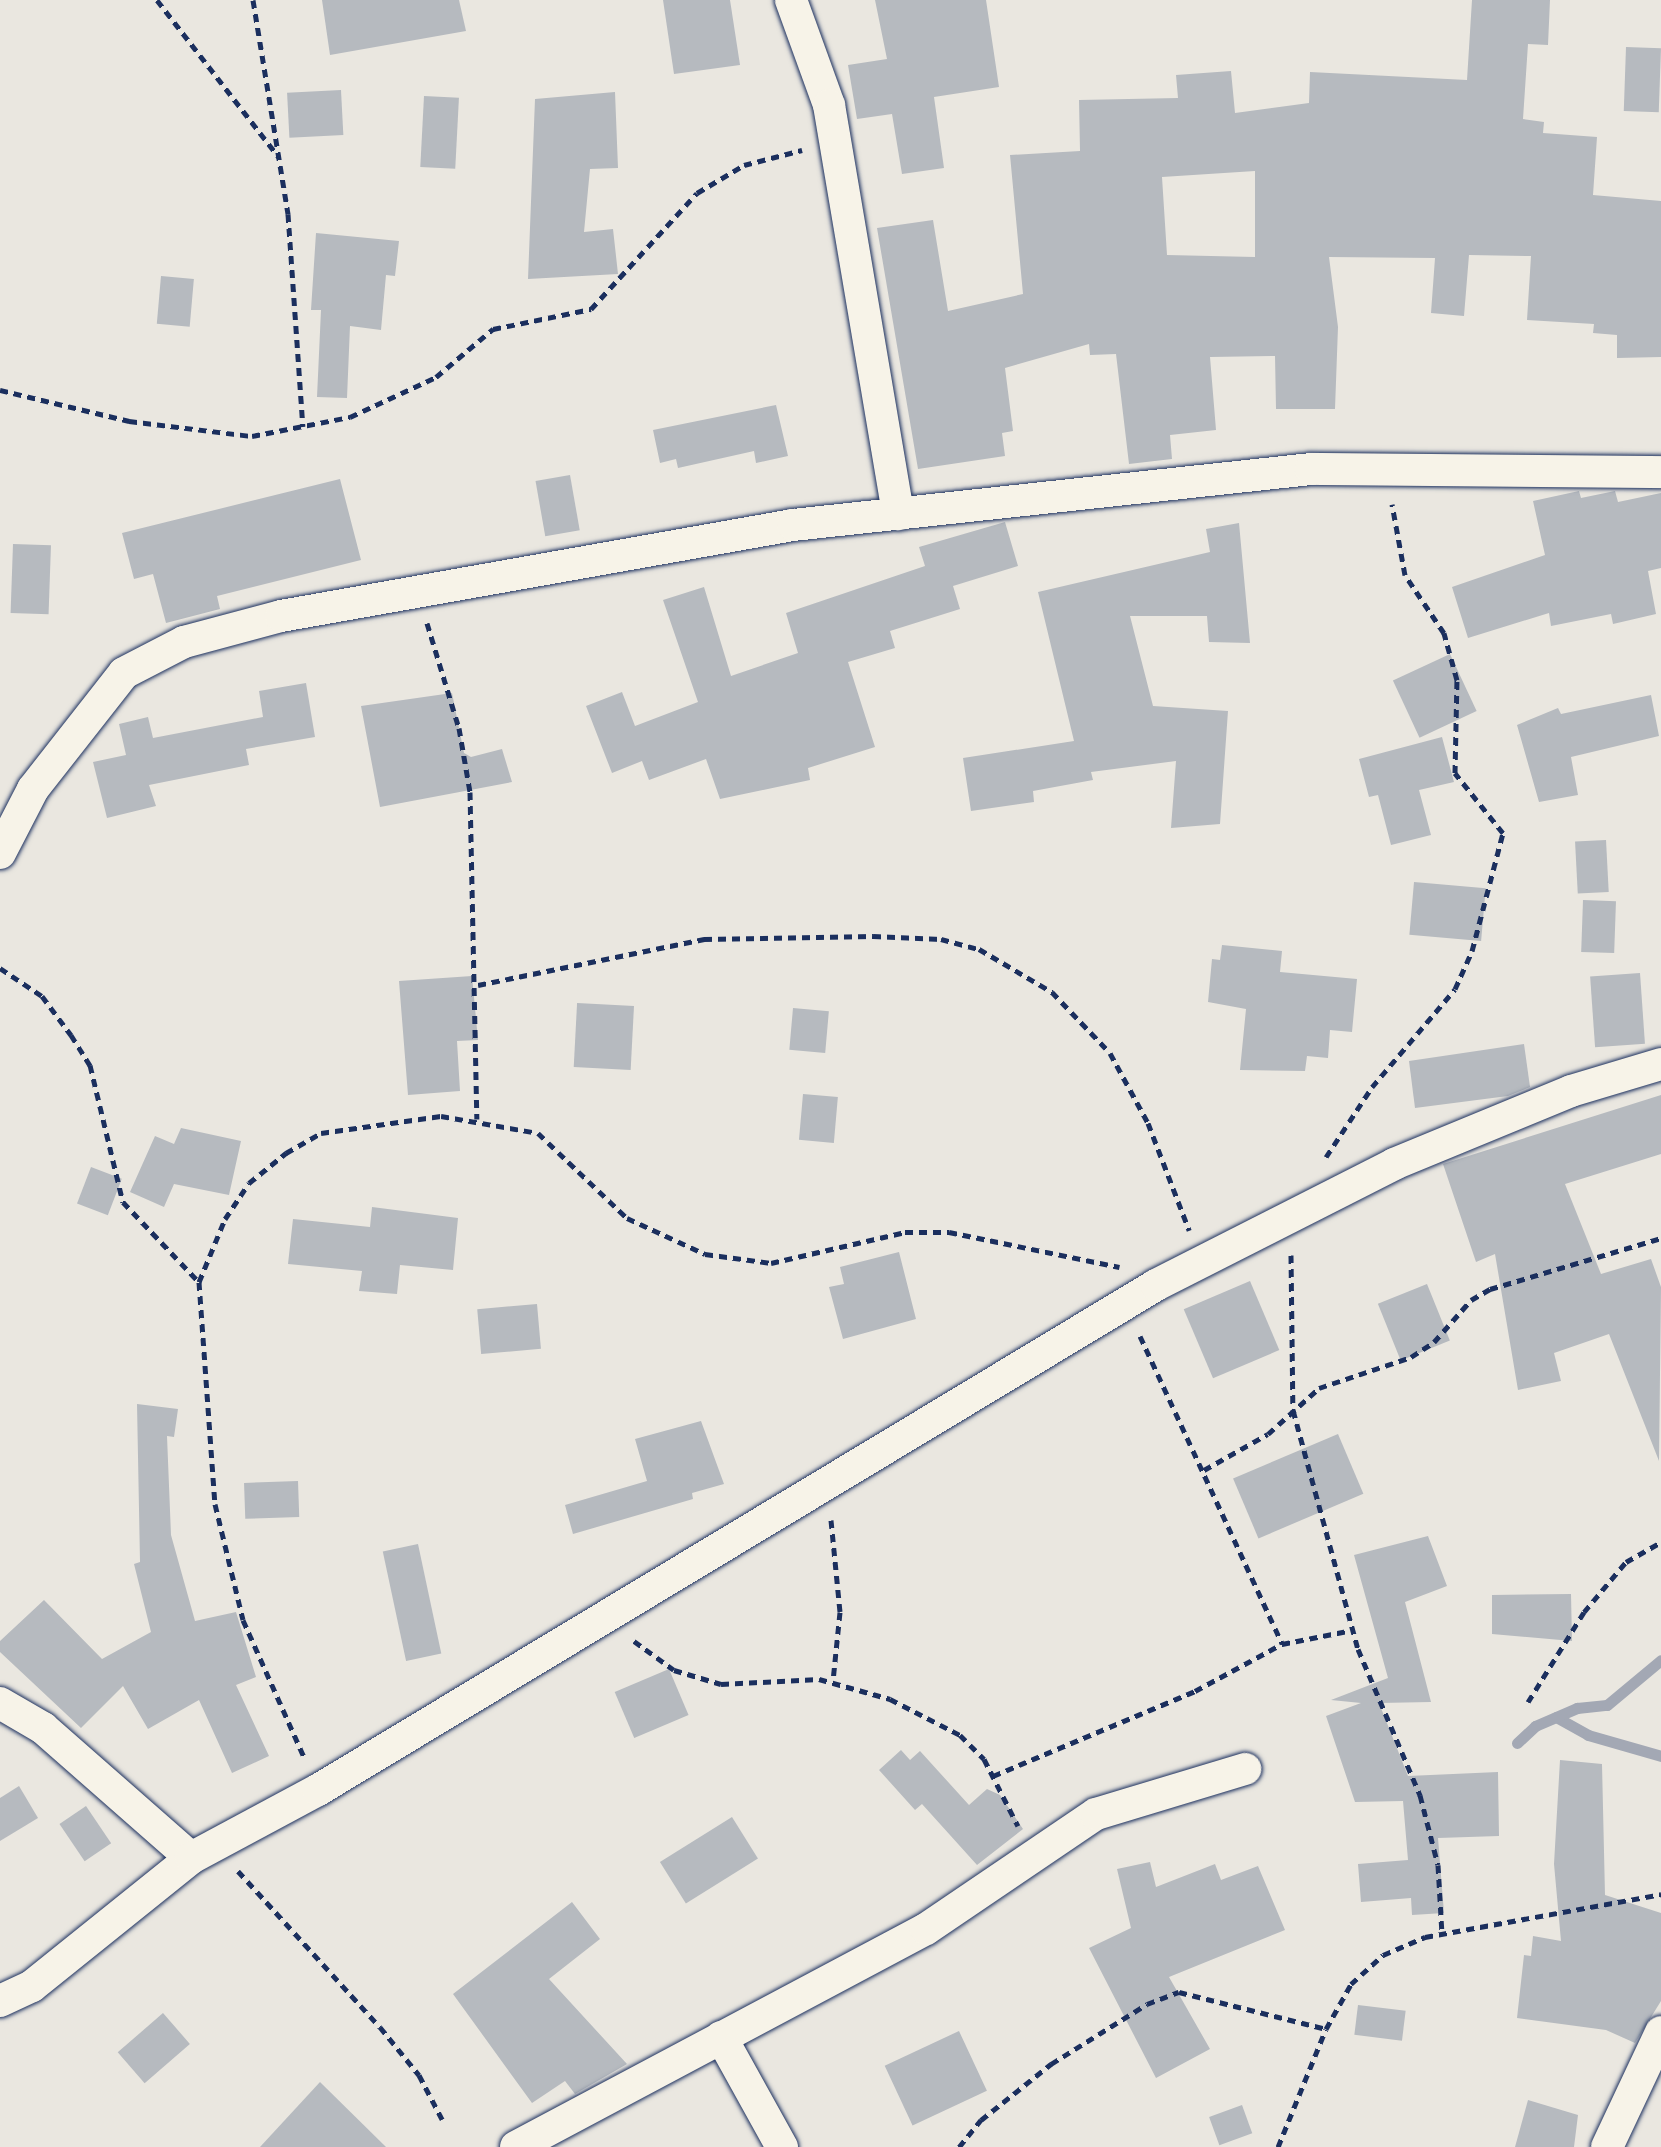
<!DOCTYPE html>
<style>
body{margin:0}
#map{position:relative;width:1661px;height:2147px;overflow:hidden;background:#eae7e0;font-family:"Gochi Hand",sans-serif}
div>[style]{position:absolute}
.stream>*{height:11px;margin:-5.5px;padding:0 5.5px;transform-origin:5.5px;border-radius:5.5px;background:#a3a8b4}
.building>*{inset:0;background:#b6babf;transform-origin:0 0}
.path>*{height:5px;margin-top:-2.5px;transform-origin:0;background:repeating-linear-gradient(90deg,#1b2f5e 0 8px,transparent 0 14px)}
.roads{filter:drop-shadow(0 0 2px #1b2f5e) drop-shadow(0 0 2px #1b2f5e)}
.street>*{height:32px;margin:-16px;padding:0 16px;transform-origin:16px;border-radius:16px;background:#f7f3e8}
span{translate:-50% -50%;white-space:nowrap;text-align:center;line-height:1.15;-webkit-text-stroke:8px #f7f3e8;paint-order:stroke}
</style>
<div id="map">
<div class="stream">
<i style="left:1556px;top:1717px;width:37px;rotate:29deg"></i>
<i style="left:1588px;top:1735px;width:76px;rotate:16deg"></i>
<i style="left:1517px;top:1743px;width:25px;rotate:-43deg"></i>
<i style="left:1535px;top:1726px;width:46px;rotate:-23.2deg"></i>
<i style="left:1577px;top:1708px;width:30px;rotate:-6deg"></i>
<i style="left:1607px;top:1705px;width:70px;rotate:-39.8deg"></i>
</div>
<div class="building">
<i style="clip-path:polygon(322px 0,459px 0,466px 31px,330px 55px)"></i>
<i style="clip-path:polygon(663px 0,730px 0,740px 65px,674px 74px)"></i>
<i style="clip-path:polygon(875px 0,986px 0,999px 87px,934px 97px,944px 168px,902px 174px,892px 114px,857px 119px,848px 65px,887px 59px)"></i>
<i style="clip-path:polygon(evenodd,1472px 0,1550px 0,1548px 45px,1528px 44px,1523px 119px,1544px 122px,1543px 133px,1597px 137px,1593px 195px,1661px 201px,1661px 357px,1617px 358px,1617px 335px,1593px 333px,1594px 324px,1527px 320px,1531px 256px,1469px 255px,1464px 316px,1431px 313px,1435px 258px,1329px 257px,1338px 327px,1335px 409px,1276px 409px,1275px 356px,1210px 357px,1216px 430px,1170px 435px,1172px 459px,1129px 464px,1116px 354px,1090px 355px,1089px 344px,1005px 368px,1013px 431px,1002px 433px,1005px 456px,918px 469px,877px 228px,933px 220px,948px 311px,1023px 294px,1010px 155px,1080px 151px,1079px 100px,1178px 98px,1176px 75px,1231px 71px,1235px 113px,1309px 103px,1310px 72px,1467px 80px,1472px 0,1255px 171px,1255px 257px,1167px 255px,1162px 177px,1255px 171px)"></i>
<i style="left:1626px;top:47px;width:35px;height:64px;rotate:2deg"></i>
<i style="left:341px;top:90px;width:45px;height:54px;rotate:87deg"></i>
<i style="clip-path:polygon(615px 92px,618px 168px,590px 169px,584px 232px,613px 229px,618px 274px,528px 279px,535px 99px)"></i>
<i style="left:424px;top:96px;width:35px;height:71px;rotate:3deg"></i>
<i style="clip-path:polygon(316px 233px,399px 241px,395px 276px,386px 275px,381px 330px,350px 326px,347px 398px,317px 397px,321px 310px,311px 310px)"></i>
<i style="left:161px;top:276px;width:33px;height:48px;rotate:5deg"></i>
<i style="clip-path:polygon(776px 405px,788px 456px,756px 463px,754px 451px,678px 468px,676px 459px,660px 463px,653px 430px)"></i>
<i style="left:570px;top:475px;width:56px;height:35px;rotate:80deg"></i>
<i style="clip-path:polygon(340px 479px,361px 560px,217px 596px,220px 609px,166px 623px,153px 574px,134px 579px,122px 533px)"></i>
<i style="clip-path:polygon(1579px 491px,1581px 498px,1615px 491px,1618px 502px,1661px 493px,1661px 568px,1648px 571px,1656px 614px,1613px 624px,1611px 614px,1551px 626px,1549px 613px,1468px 638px,1452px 587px,1545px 555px,1533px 501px)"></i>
<i style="clip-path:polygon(1005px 522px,1018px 566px,953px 586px,960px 609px,890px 631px,895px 648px,848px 662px,875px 747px,808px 768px,810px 780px,720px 799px,706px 759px,649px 780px,642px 761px,612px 773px,586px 706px,622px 692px,635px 726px,698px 702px,663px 600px,704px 587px,731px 676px,798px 653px,786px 613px,925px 566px,919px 547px)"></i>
<i style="clip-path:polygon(1239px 523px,1250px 643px,1209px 642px,1207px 616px,1130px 616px,1153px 706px,1228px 711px,1220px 824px,1171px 828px,1176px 761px,1091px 772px,1093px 780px,1033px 791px,1034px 802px,971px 811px,963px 758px,1074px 741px,1038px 592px,1210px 552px,1206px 529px)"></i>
<i style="left:13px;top:544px;width:38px;height:69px;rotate:2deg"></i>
<i style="left:1450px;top:654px;width:63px;height:63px;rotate:65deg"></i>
<i style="clip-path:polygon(306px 683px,315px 737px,246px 749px,249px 765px,149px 785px,156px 806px,107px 818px,93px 762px,126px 755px,119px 724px,148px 717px,153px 738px,263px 717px,259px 691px)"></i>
<i style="clip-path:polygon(452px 693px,464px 753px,471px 757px,502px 749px,512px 782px,380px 807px,361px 706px)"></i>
<i style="clip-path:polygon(1651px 695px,1659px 736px,1571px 757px,1578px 795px,1539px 802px,1517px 725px,1558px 708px,1561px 714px)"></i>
<i style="clip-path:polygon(1442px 737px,1454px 782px,1419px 790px,1431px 835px,1391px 845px,1378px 795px,1369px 797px,1359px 759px)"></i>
<i style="left:1606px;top:840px;width:52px;height:31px;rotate:87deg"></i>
<i style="left:1414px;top:882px;width:72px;height:53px;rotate:5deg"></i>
<i style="left:1583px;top:900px;width:33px;height:52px;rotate:2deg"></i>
<i style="clip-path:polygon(1222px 945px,1282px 951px,1280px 972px,1357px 979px,1352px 1032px,1330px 1030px,1328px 1058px,1307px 1056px,1305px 1071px,1240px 1070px,1246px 1009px,1208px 1002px,1212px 959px,1220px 960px)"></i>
<i style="left:1640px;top:973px;width:71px;height:50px;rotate:86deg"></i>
<i style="clip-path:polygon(472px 976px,478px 1040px,457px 1041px,460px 1091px,408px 1095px,399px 981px)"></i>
<i style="left:634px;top:1006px;width:64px;height:57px;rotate:93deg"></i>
<i style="left:793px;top:1008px;width:36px;height:42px;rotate:5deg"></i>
<i style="clip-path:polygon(1524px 1044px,1530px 1087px,1508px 1096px,1415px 1108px,1409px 1061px)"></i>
<i style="left:803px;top:1094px;width:35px;height:46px;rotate:5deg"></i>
<i style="clip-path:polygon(1661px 1095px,1661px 1154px,1565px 1184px,1601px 1274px,1651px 1259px,1661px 1287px,1659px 1461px,1609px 1334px,1554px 1353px,1561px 1381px,1518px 1390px,1495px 1254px,1476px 1262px,1443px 1164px)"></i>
<i style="clip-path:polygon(181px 1128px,241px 1141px,229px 1195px,174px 1184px,164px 1207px,130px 1192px,155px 1136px,174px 1144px)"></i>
<i style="left:91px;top:1167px;width:33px;height:39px;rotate:21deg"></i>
<i style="clip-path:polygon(372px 1207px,458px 1218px,453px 1270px,400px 1265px,397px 1294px,359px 1291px,362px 1271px,288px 1264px,293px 1219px,370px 1227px)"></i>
<i style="clip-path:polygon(899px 1252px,916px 1319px,843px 1339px,829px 1287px,844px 1284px,840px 1267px)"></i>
<i style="left:1250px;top:1281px;width:75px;height:72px;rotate:67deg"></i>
<i style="left:1427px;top:1284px;width:61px;height:53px;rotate:68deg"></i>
<i style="left:537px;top:1304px;width:45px;height:60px;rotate:85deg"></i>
<i style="clip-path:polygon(137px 1404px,178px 1409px,174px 1437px,167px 1436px,171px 1535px,195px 1621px,236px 1612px,256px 1677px,236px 1685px,269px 1756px,232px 1773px,199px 1700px,148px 1729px,123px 1686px,81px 1728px,0 1652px,0 1641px,44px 1600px,102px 1659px,151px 1632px,134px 1564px,140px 1562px)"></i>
<i style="clip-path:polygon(701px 1421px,724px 1484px,692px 1493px,693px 1499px,573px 1534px,565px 1505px,647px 1481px,635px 1439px)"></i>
<i style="left:1338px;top:1434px;width:65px;height:114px;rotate:67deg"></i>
<i style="left:298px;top:1481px;width:36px;height:54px;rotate:88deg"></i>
<i style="clip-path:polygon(1428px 1536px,1447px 1586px,1405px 1602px,1431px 1702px,1379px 1703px,1408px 1776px,1498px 1772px,1499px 1836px,1438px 1838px,1444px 1913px,1412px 1915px,1411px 1898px,1361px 1902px,1358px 1864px,1408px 1860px,1403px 1801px,1355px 1802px,1326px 1716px,1361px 1703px,1331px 1700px,1388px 1678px,1354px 1555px)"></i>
<i style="left:418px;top:1544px;width:112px;height:36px;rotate:78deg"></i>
<i style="clip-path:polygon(1571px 1594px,1572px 1641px,1492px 1634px,1492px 1595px)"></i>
<i style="left:669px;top:1669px;width:50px;height:59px;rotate:67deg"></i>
<i style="clip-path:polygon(901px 1750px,910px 1760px,920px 1751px,969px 1805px,987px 1789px,1000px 1795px,1023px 1829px,977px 1865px,922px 1804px,915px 1810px,879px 1770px)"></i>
<i style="clip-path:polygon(1560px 1760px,1602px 1764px,1605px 1895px,1661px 1913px,1661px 2001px,1635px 2043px,1606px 2030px,1517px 2018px,1524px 1955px,1531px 1956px,1533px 1936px,1561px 1941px,1554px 1864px)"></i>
<i style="clip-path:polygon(19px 1786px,38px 1818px,0 1841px,0 1798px)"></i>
<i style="left:86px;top:1806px;width:45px;height:32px;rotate:56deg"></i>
<i style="left:732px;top:1817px;width:49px;height:85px;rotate:58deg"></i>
<i style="clip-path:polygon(1150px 1862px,1156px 1887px,1215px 1864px,1221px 1880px,1258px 1866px,1285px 1930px,1169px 1977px,1210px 2049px,1156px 2078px,1089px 1948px,1131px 1928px,1117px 1869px)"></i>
<i style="clip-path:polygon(572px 1902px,600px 1939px,549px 1979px,627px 2064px,575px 2094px,565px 2081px,532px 2103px,453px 1994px)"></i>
<i style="left:1358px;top:2005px;width:48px;height:30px;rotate:7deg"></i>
<i style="left:163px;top:2013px;width:41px;height:60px;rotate:49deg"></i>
<i style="left:959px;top:2031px;width:66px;height:82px;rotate:65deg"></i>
<i style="clip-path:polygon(320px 2082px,386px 2147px,260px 2147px)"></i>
<i style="clip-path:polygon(1528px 2100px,1578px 2115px,1574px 2147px,1515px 2147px)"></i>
<i style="left:1242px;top:2105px;width:30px;height:35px;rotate:70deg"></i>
</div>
<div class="path">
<i style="left:157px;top:0;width:199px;rotate:52.2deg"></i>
<i style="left:253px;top:0;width:217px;rotate:80.7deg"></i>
<i style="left:288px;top:214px;width:213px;rotate:86deg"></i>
<i style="left:0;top:390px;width:133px;rotate:13.5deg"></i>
<i style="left:129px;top:421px;width:124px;rotate:7deg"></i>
<i style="left:252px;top:436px;width:100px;rotate:-11deg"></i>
<i style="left:350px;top:417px;width:95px;rotate:-24.9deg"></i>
<i style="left:436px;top:377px;width:75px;rotate:-40.1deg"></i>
<i style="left:493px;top:329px;width:100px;rotate:-11.5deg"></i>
<i style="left:591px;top:309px;width:157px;rotate:-47.6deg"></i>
<i style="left:697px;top:193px;width:55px;rotate:-30.8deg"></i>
<i style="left:744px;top:165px;width:60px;rotate:-14.5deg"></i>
<i style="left:427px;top:623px;width:110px;rotate:73.1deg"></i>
<i style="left:459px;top:728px;width:65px;rotate:80.2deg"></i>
<i style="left:470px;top:792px;width:327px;rotate:88.8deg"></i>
<i style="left:0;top:968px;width:50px;rotate:33.7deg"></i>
<i style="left:42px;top:996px;width:49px;rotate:53.4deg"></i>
<i style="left:71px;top:1035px;width:36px;rotate:58deg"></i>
<i style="left:90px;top:1065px;width:141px;rotate:76.5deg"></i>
<i style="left:123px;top:1202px;width:110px;rotate:46.5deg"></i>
<i style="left:199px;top:1282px;width:223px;rotate:85.9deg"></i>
<i style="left:215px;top:1504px;width:119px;rotate:76.4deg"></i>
<i style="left:243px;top:1620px;width:150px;rotate:66deg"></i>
<i style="left:478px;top:985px;width:231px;rotate:-11.5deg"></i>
<i style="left:704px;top:939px;width:169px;rotate:-1deg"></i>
<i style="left:873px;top:936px;width:68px;rotate:2.5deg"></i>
<i style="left:941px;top:939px;width:39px;rotate:15deg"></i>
<i style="left:979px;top:949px;width:85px;rotate:30.5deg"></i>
<i style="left:1052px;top:992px;width:84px;rotate:46.4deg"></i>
<i style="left:1110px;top:1053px;width:80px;rotate:61.5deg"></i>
<i style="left:1148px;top:1123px;width:115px;rotate:69deg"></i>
<i style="left:1326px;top:1157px;width:84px;rotate:-56.7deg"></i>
<i style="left:1372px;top:1087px;width:128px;rotate:-49.7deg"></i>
<i style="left:1455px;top:989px;width:42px;rotate:-65.9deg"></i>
<i style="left:1472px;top:951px;width:122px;rotate:-75.3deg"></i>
<i style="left:1503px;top:833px;width:77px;rotate:-128.7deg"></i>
<i style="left:1455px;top:773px;width:93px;rotate:-88.8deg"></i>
<i style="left:1457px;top:680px;width:49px;rotate:-105.5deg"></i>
<i style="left:1444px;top:633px;width:70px;rotate:-123.9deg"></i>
<i style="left:1405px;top:575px;width:72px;rotate:-100.4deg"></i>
<i style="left:1291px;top:1255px;width:155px;rotate:89.3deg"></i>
<i style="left:1293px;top:1410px;width:248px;rotate:74.8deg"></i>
<i style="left:1358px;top:1649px;width:159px;rotate:67deg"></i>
<i style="left:1420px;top:1795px;width:72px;rotate:75.6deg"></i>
<i style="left:1438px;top:1865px;width:69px;rotate:86.7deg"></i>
<i style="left:199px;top:1282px;width:68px;rotate:-67.6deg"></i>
<i style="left:225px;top:1219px;width:43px;rotate:-56.3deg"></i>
<i style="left:249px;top:1183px;width:48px;rotate:-39deg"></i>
<i style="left:286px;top:1153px;width:40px;rotate:-29.7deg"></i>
<i style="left:321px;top:1133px;width:121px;rotate:-8.1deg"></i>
<i style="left:441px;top:1116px;width:98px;rotate:9.9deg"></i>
<i style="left:538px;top:1133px;width:123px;rotate:43.7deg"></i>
<i style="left:627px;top:1218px;width:86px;rotate:24.8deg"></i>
<i style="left:705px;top:1254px;width:67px;rotate:7.8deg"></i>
<i style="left:771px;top:1263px;width:138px;rotate:-13deg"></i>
<i style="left:905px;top:1232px;width:44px"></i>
<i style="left:949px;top:1232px;width:174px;rotate:11.6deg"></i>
<i style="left:1140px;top:1336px;width:339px;rotate:65.2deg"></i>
<i style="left:1204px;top:1470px;width:73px;rotate:-29.4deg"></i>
<i style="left:1268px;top:1434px;width:69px;rotate:-42deg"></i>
<i style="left:1319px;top:1388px;width:97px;rotate:-18.6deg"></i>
<i style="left:1411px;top:1357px;width:27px;rotate:-33deg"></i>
<i style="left:1434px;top:1342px;width:56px;rotate:-48.6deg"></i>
<i style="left:1471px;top:1300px;width:22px;rotate:-30deg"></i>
<i style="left:1490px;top:1289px;width:178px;rotate:-16.6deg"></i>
<i style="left:831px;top:1520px;width:92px;rotate:84.4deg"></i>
<i style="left:840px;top:1612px;width:69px;rotate:95.8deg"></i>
<i style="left:634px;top:1641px;width:49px;rotate:35.9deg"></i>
<i style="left:674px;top:1670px;width:49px;rotate:16.6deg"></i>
<i style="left:721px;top:1684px;width:98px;rotate:-2.9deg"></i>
<i style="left:819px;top:1679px;width:74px;rotate:15.7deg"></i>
<i style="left:890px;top:1699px;width:79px;rotate:27.2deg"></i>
<i style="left:960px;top:1735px;width:34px;rotate:45deg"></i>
<i style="left:984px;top:1759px;width:75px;rotate:63.1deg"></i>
<i style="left:1528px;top:1702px;width:106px;rotate:-58.1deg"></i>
<i style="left:1584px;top:1612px;width:65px;rotate:-50deg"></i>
<i style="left:1626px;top:1562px;width:40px;rotate:-29.7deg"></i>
<i style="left:993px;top:1776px;width:219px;rotate:-22.8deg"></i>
<i style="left:1195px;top:1691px;width:99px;rotate:-28.4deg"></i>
<i style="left:1282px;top:1644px;width:72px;rotate:-11.2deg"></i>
<i style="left:238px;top:1871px;width:211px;rotate:47.7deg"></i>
<i style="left:380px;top:2027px;width:62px;rotate:50.9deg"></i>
<i style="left:419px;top:2075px;width:50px;rotate:62.4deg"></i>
<i style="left:959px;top:2147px;width:35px;rotate:-51deg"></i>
<i style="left:981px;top:2120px;width:90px;rotate:-38.7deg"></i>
<i style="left:1051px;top:2064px;width:113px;rotate:-32deg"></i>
<i style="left:1147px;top:2004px;width:34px;rotate:-21deg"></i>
<i style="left:1179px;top:1992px;width:152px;rotate:14.1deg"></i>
<i style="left:1278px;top:2147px;width:127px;rotate:-67.9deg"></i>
<i style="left:1326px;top:2029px;width:51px;rotate:-60.9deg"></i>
<i style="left:1351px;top:1984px;width:43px;rotate:-42.2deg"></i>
<i style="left:1383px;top:1955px;width:46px;rotate:-23.2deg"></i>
<i style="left:1425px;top:1937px;width:240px;rotate:-10.3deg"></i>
</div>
<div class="roads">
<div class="street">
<i style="left:791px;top:0;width:112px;rotate:70.1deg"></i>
<i style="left:829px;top:105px;width:415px;rotate:80.4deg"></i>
<i style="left:0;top:853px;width:72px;rotate:-62.7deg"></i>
<i style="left:33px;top:789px;width:147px;rotate:-51.9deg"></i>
<i style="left:124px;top:673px;width:68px;rotate:-27.3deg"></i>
<i style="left:184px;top:642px;width:100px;rotate:-15deg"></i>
<i style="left:281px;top:616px;width:520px;rotate:-10.08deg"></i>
<i style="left:793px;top:525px;width:521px;rotate:-6.17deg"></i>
<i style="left:1311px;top:469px;width:350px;rotate:0.5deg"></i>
<i style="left:0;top:1703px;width:50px;rotate:30.2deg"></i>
<i style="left:43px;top:1728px;width:197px;rotate:41.3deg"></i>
<i style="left:0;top:2001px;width:35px;rotate:-25deg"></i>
<i style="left:32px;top:1986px;width:204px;rotate:-38.8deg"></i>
<i style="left:191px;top:1858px;width:144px;rotate:-28.2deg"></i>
<i style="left:318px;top:1790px;width:978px;rotate:-31.07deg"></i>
<i style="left:1156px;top:1285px;width:267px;rotate:-26.9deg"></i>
<i style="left:1394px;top:1164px;width:191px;rotate:-22.4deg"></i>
<i style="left:1571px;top:1091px;width:94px;rotate:-16.7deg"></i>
<i style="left:721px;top:2037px;width:126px;rotate:61deg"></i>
<i style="left:516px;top:2147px;width:464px;rotate:-28deg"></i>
<i style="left:926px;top:1929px;width:205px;rotate:-34.1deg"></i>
<i style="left:1096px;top:1814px;width:156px;rotate:-16.8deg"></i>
<i style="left:1607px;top:2147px;width:127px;rotate:-64.8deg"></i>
</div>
</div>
</div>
